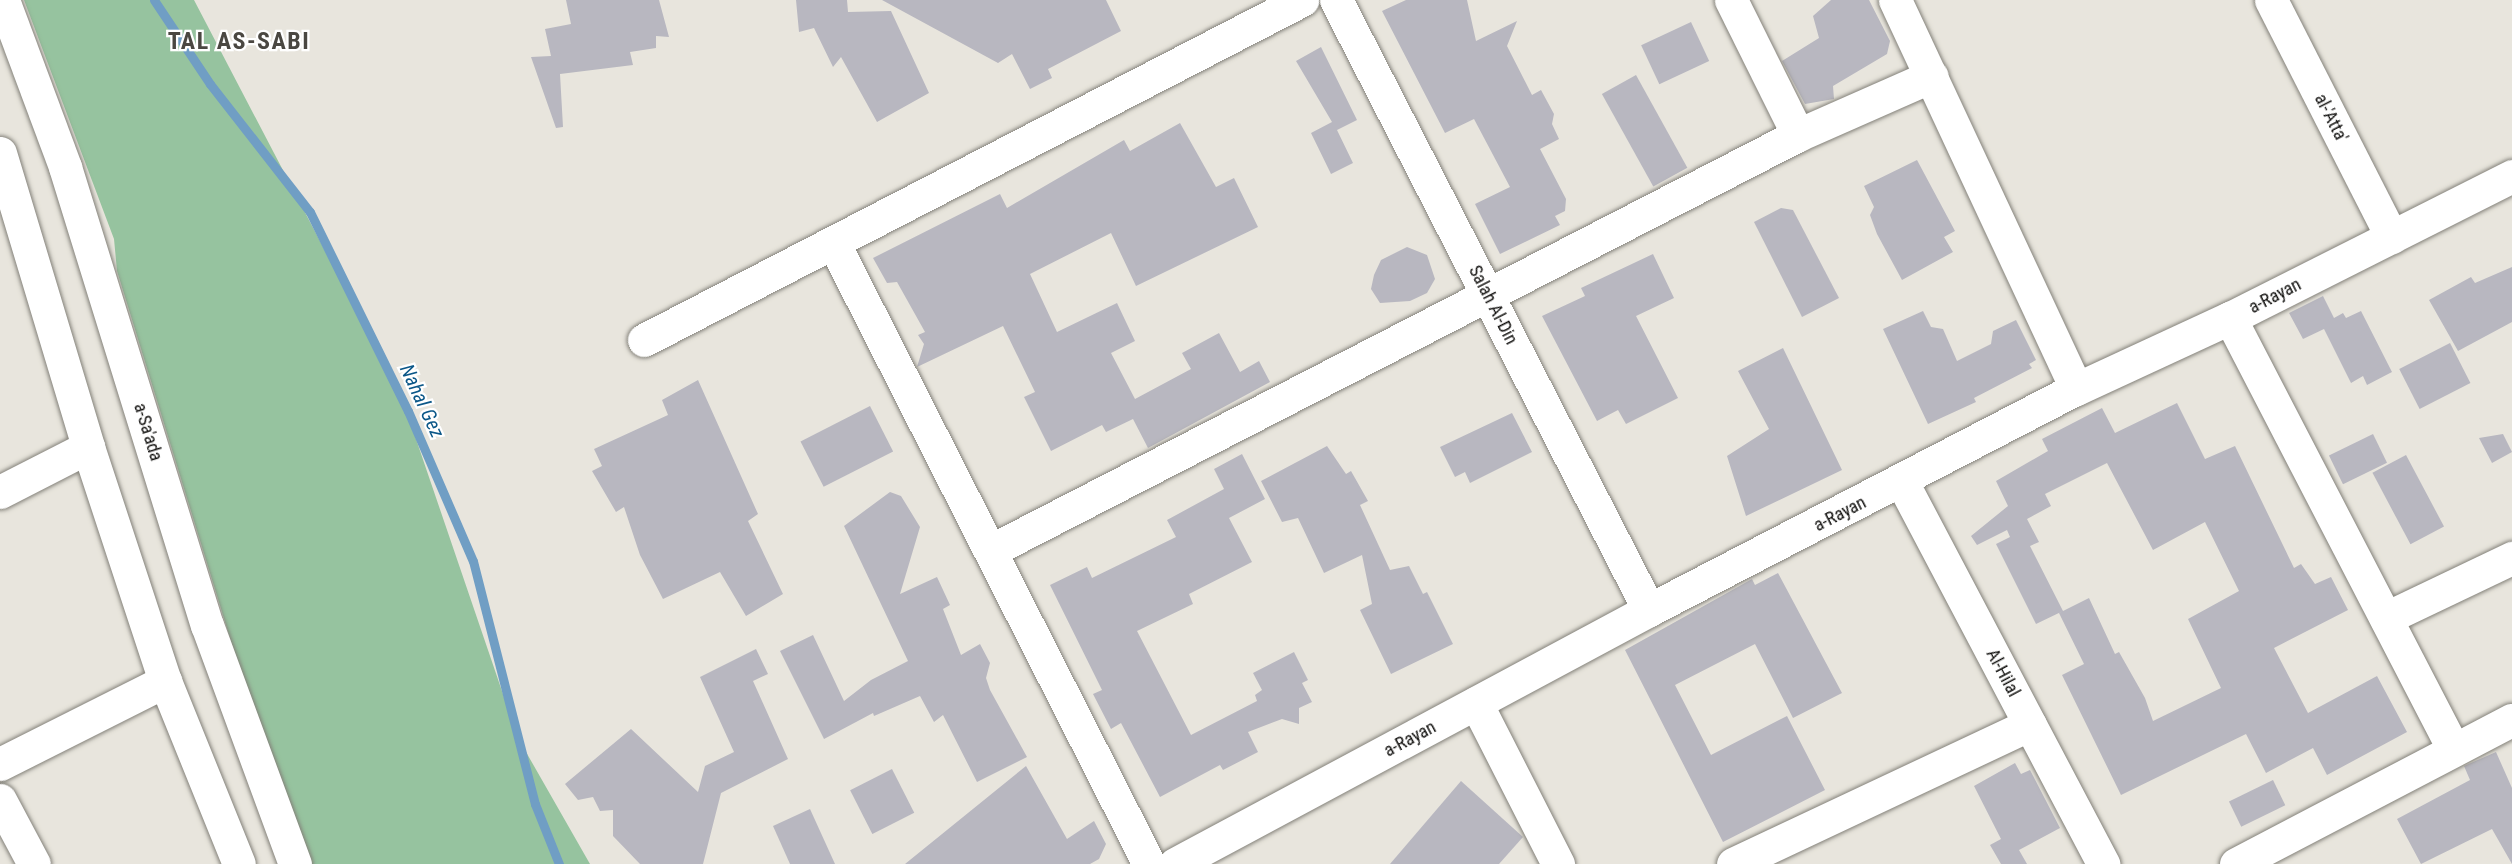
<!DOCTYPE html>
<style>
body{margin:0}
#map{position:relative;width:2512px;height:864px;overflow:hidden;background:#e8e5dd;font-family:"Roboto Condensed",sans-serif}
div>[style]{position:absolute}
.green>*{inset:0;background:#96c39f}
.stream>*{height:9px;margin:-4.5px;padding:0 4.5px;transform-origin:4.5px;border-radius:4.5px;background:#709ec4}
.building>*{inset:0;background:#b8b7c0;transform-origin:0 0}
.roads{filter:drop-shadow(0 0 2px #838179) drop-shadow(0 0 2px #838179)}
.minor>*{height:33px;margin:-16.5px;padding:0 16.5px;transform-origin:16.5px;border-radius:16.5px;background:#fff}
.tertiary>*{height:33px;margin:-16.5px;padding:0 16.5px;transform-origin:16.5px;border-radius:16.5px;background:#fff}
span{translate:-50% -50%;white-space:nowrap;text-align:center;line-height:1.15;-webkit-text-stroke:4.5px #fff;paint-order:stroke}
.street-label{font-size:18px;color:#100f0d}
.water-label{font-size:20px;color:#0b5788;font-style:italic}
.district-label{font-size:24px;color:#4a4741;font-weight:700;letter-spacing:1.5px}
</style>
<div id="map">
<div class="green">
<i style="clip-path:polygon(24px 0,194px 0,402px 398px,518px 738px,590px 864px,304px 864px,254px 716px,117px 271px,114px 239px)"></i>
</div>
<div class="stream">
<i style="left:154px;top:0;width:101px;rotate:56.3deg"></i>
<i style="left:210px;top:84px;width:162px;rotate:52deg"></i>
<i style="left:310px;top:212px;width:222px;rotate:63.8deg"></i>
<i style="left:408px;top:411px;width:163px;rotate:66.6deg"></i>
<i style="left:473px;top:561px;width:251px;rotate:75.7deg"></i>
<i style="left:535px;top:804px;width:65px;rotate:68.2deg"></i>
</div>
<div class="building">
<i style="clip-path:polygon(566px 0,659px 0,669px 37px,656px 36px,656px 48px,630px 52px,633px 65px,560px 74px,563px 127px,556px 128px,531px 57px,551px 56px,545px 29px,571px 24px)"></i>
<i style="clip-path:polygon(796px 0,847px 0,848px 12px,891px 11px,929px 93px,877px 122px,841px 57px,833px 67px,814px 28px,799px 32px)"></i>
<i style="clip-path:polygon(882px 0,1106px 0,1121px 31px,1048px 69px,1052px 78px,1030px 89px,1012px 54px,998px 63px)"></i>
<i style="clip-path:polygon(1406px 0,1467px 0,1476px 41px,1517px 21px,1507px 46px,1532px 95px,1541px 90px,1554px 114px,1552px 124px,1559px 139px,1540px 149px,1566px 199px,1565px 211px,1555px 216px,1560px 225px,1500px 254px,1475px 204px,1510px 187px,1474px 119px,1445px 133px,1382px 11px)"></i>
<i style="clip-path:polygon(1831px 0,1869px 0,1890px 41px,1887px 54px,1833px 86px,1834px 99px,1805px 104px,1782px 61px,1819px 38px,1813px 16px)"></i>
<i style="left:1691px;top:22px;width:43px;height:55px;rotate:65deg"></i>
<i style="clip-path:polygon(1321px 47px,1357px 120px,1337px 130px,1353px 163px,1331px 174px,1311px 133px,1332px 122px,1296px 61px)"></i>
<i style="left:1636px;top:75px;width:106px;height:39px;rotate:61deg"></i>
<i style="clip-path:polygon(1180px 123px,1216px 187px,1234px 178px,1258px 227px,1136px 286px,1111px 233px,1030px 274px,1057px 332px,1117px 303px,1135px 341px,1111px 353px,1135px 399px,1191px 369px,1182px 353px,1219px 333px,1240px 372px,1259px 361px,1270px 382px,1148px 448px,1133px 419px,1106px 432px,1102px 425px,1051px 451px,1024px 397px,1035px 392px,1003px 326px,917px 367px,924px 344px,918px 335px,925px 332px,897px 282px,887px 283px,873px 258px,1000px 194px,1007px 208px,1124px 140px,1130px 151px)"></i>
<i style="clip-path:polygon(1917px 160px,1955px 231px,1944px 237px,1953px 252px,1902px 280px,1877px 234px,1870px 215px,1874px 207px,1864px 186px)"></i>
<i style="clip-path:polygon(1781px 208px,1793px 210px,1839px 298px,1802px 317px,1754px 222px)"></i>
<i style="clip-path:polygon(1407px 247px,1427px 255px,1435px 279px,1427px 293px,1410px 301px,1380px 303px,1371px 289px,1374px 275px,1381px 260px)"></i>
<i style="clip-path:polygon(1653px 254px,1674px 298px,1636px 316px,1678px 398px,1626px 424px,1618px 410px,1597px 421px,1542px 316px,1585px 296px,1581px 288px)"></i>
<i style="clip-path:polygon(2512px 267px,2512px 322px,2458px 351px,2429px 300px,2471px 277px,2475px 283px)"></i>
<i style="clip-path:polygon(2323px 296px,2334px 318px,2343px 313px,2346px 318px,2361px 311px,2392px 372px,2367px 385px,2363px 376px,2351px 383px,2324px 329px,2303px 339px,2289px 313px)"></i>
<i style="clip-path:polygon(1923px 311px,1931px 327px,1943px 329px,1957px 361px,1991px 344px,1993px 331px,2016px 320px,2036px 360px,2029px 364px,2032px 368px,1974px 398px,1976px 402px,1928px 424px,1883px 329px)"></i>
<i style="left:2450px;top:343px;width:45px;height:57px;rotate:63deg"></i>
<i style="clip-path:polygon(1783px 348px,1842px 470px,1746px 516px,1727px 456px,1769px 429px,1738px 371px)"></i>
<i style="clip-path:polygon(698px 380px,758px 514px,748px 521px,783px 594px,746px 616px,720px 572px,663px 599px,640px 555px,624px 507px,616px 512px,592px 471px,602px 466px,594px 449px,668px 415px,662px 400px)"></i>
<i style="clip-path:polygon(2177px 403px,2205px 459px,2235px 446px,2294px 568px,2301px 564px,2315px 584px,2331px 577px,2348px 610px,2274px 648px,2308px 713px,2377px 676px,2407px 732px,2327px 775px,2313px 748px,2266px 773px,2246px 734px,2121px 795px,2062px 675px,2084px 664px,2059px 613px,2089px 598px,2115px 654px,2119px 652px,2145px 698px,2153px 721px,2221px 688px,2188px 619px,2239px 591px,2205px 522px,2153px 550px,2107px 463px,2045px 494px,2051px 506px,2027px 519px,2039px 542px,2030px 546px,2063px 611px,2036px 624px,1996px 544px,2010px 537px,2007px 530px,1977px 545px,1971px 536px,2008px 506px,1996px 481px,2048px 451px,2042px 439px,2102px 408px,2115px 433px)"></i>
<i style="left:870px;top:406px;width:51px;height:78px;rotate:63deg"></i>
<i style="clip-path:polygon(1512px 413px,1532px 452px,1470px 483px,1465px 472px,1455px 477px,1440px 447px)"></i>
<i style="left:2373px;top:434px;width:32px;height:49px;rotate:64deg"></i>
<i style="clip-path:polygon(2503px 434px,2512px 452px,2492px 463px,2479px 438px)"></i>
<i style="clip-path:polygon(1327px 446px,1346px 474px,1351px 471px,1368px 501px,1360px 505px,1390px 570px,1409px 566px,1423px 594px,1427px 592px,1453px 644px,1391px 674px,1360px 610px,1372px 604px,1362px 555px,1324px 573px,1298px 518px,1282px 522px,1261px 481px)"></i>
<i style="clip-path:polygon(1242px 454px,1265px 499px,1229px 518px,1252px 562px,1189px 594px,1193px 604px,1137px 631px,1191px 735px,1257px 701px,1255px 695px,1262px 690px,1253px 673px,1294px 652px,1308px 680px,1302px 683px,1312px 702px,1299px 708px,1299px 724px,1282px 719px,1248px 732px,1258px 752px,1223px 770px,1220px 765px,1160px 797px,1121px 723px,1111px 729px,1093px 694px,1102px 690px,1050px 585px,1087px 567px,1092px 578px,1176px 537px,1167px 520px,1224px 489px,1214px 469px)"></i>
<i style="left:2406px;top:455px;width:81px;height:38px;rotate:62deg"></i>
<i style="clip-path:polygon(890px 492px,901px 496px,920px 527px,900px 594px,937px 577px,950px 605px,943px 609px,961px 655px,980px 644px,990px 663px,986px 678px,990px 690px,1027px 757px,977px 782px,943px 715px,934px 722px,920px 696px,874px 716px,873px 713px,824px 739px,780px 651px,813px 635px,844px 701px,871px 680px,908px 661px,844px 526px)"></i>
<i style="clip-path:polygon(1778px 573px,1842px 693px,1793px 718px,1755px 644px,1675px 685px,1711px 755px,1787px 716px,1825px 790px,1723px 842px,1625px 650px,1752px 579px,1755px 585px)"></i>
<i style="clip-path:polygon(756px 649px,768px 674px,753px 681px,788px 759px,721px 793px,703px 864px,640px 864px,613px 836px,613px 810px,600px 811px,593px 797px,578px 800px,565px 784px,631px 729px,698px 792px,705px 766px,734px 752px,700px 677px)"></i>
<i style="clip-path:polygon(2496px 752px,2512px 788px,2512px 864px,2492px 829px,2421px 864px,2397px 819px,2470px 780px,2464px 766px)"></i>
<i style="clip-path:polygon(2015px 763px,2021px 774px,2030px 770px,2060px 828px,2019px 850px,2027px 864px,2001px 864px,1990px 845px,2001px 839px,1974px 786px)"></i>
<i style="clip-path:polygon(1026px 766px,1067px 839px,1094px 821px,1106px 844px,1099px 859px,1090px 864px,905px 864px)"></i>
<i style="left:892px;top:769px;width:49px;height:47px;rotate:63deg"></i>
<i style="left:2273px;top:780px;width:28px;height:49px;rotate:64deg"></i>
<i style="clip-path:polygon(1461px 781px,1523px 837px,1499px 864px,1390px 864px)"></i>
<i style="clip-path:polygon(810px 809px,835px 864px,790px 864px,773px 826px)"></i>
</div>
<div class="roads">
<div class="minor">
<i style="left:1336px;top:0;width:686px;rotate:62.84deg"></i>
<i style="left:1731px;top:0;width:151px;rotate:63.6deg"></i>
<i style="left:1895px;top:0;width:429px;rotate:65deg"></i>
<i style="left:2271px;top:0;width:266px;rotate:63deg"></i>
<i style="left:833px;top:242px;width:698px;rotate:63.07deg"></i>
<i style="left:2230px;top:318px;width:485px;rotate:62.6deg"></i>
<i style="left:644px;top:340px;width:741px;rotate:-27.33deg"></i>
<i style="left:1902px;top:482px;width:432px;rotate:62.2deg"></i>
<i style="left:0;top:492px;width:99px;rotate:-27.1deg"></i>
<i style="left:990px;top:551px;width:909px;rotate:-27.24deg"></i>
<i style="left:1798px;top:135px;width:146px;rotate:-23.8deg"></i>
<i style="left:2386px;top:618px;width:140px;rotate:-25.5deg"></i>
<i style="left:1476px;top:703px;width:181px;rotate:63deg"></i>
<i style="left:0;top:764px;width:185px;rotate:-26.7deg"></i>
<i style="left:0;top:800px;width:72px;rotate:62deg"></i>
<i style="left:1175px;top:864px;width:538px;rotate:-28.19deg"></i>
<i style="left:1649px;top:610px;width:481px;rotate:-27.4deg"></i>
<i style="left:2076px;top:389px;width:170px;rotate:-24.8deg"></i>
<i style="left:2230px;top:318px;width:316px;rotate:-26.7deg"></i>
<i style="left:1733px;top:864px;width:328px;rotate:-25.2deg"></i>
<i style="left:2236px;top:864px;width:311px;rotate:-27.6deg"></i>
</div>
<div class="tertiary">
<i style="left:3px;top:0;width:178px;rotate:69.6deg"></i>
<i style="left:65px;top:167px;width:480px;rotate:72.8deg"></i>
<i style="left:207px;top:625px;width:255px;rotate:69.8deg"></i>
<i style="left:0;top:153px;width:307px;rotate:73.3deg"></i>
<i style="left:88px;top:447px;width:246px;rotate:71.8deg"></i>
<i style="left:165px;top:681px;width:197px;rotate:68deg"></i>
</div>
</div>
<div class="street-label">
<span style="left:2331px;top:118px;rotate:63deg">al-'Atta'</span>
<span style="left:2275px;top:296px;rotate:-27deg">a-Rayan</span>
<span style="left:1493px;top:305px;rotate:63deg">Salah Al-Din</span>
<span style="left:148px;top:432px;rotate:73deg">a-Sa'ada</span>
<span style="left:1840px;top:514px;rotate:-27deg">a-Rayan</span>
<span style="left:2003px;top:673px;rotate:62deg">Al-Hilal</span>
<span style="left:1410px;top:739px;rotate:-28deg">a-Rayan</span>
</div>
<div class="water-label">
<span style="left:422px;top:401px;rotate:65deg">Nahal Gez</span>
</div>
<div class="district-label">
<span style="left:239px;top:42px">TAL AS-SABI</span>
</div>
</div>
